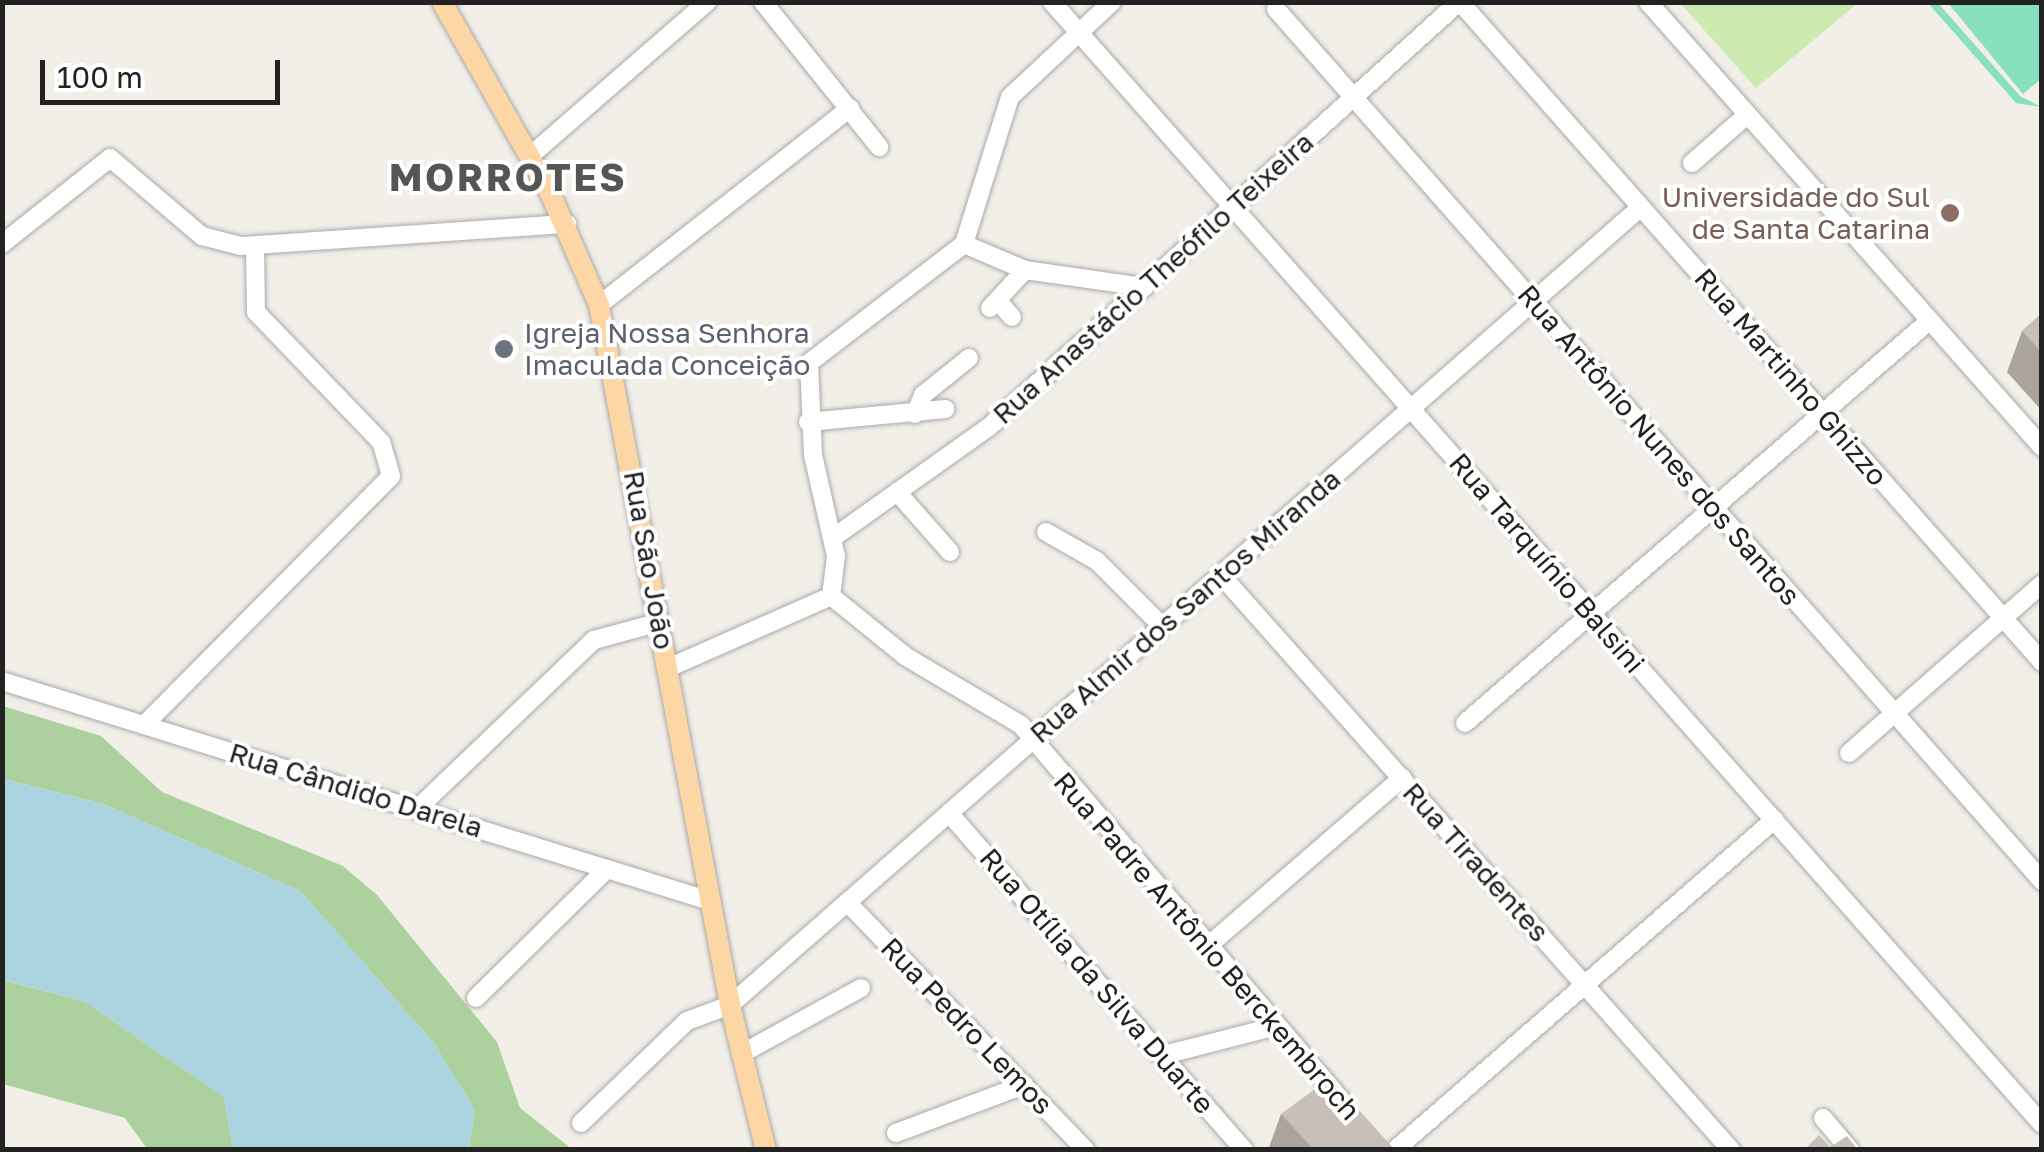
<!DOCTYPE html>
<meta charset="utf-8">
<style>
body{margin:0}
#map{position:relative;width:2044px;height:1152px;overflow:hidden;background:#f2efe9;font-family:"Golos Text",sans-serif}
div>[style]{position:absolute}
.grass>*{inset:0;background:#cdebb0}
.forest>*{inset:0;background:#add19e}
.pitch>*{inset:0;background:#88e0be}
.water>*{inset:0;background:#aad3df}
.roads{filter:drop-shadow(0 0 2px #a9a9a9) drop-shadow(0 0 2px #a9a9a9)}
.minor>*{height:18px;margin:-9px;padding:0 9px;transform-origin:9px;border-radius:9px;background:#fff}
.major>*{height:20px;margin:-10px;padding:0 10px;transform-origin:10px;border-radius:10px;background:#fcd6a4}
.wall>*{inset:0;background:#aba49e}
.building>*{inset:0;background:#c7bfb8}
.dots>*{width:28px;height:28px;translate:-50% -50%;box-sizing:border-box;border:5px solid #fff;border-radius:50%}
span{translate:-50% -50%;white-space:nowrap;text-align:center;line-height:1.15;-webkit-text-stroke:8px #fff;paint-order:stroke}
.education-label{font-size:28px;color:#785e54}
.right{translate:-100% -50%;text-align:right}
.street-label{font-size:28px;color:#222}
.worship-label{font-size:28px;color:#5b616d}
.left{translate:0 -50%;text-align:left}
.district-label{font-size:38px;color:#555;font-weight:700;letter-spacing:2.5px}
.frame{position:absolute;inset:0;border:5px solid #222;pointer-events:none}
.scale{position:absolute;left:40px;top:60px;width:240px;height:45px;box-sizing:border-box;border:5px solid #222;border-top:0;padding-left:12px;font-size:30px;line-height:35px;white-space:nowrap;color:#222;-webkit-text-stroke:8px #fff;paint-order:stroke}
</style>
<div id="map">
<div class="grass">
<i style="clip-path:polygon(1680px 3px,1858px 3px,1756px 88px)"></i>
</div>
<div class="forest">
<i style="clip-path:polygon(3px 706px,101px 736px,162px 792px,343px 866px,377px 895px,497px 1042px,520px 1108px,572px 1149px,469px 1149px,475px 1111px,433px 1042px,300px 891px,103px 804px,3px 779px)"></i>
<i style="clip-path:polygon(2px 980px,84px 1001px,224px 1097px,233px 1149px,147px 1149px,125px 1118px,3px 1084px)"></i>
</div>
<div class="pitch">
<i style="clip-path:polygon(1928px 3px,1938px 3px,2020px 96px,2041px 107px,2016px 103px)"></i>
<i style="clip-path:polygon(1948px 3px,2041px 3px,2041px 79px,2023px 94px)"></i>
</div>
<div class="water">
<i style="clip-path:polygon(3px 779px,103px 804px,300px 891px,433px 1042px,475px 1111px,469px 1149px,233px 1149px,224px 1097px,84px 1001px,3px 980px)"></i>
</div>
<div class="roads">
<div class="minor">
<i style="left:763px;top:2px;width:186px;rotate:51.3deg"></i>
<i style="left:1052px;top:2px;width:1496px;rotate:48.58deg"></i>
<i style="left:1112px;top:2px;width:139px;rotate:137deg"></i>
<i style="left:1010px;top:97px;width:154px;rotate:107.4deg"></i>
<i style="left:964px;top:244px;width:195px;rotate:142.5deg"></i>
<i style="left:809px;top:363px;width:92px;rotate:87.5deg"></i>
<i style="left:813px;top:455px;width:104px;rotate:77.2deg"></i>
<i style="left:836px;top:556px;width:40px;rotate:97.1deg"></i>
<i style="left:831px;top:596px;width:95px;rotate:39deg"></i>
<i style="left:905px;top:656px;width:135px;rotate:30.7deg"></i>
<i style="left:1021px;top:725px;width:493px;rotate:49.5deg"></i>
<i style="left:1460px;top:2px;width:880px;rotate:48.59deg"></i>
<i style="left:1648px;top:2px;width:594px;rotate:48.48deg"></i>
<i style="left:1276px;top:9px;width:1161px;rotate:48.7deg"></i>
<i style="left:530px;top:156px;width:235px;rotate:-41deg"></i>
<i style="left:1692px;top:163px;width:73px;rotate:-41.1deg"></i>
<i style="left:2px;top:244px;width:138px;rotate:-38.5deg"></i>
<i style="left:110px;top:158px;width:121px;rotate:40.3deg"></i>
<i style="left:202px;top:236px;width:40px;rotate:14.4deg"></i>
<i style="left:241px;top:246px;width:327px;rotate:-3.9deg"></i>
<i style="left:964px;top:244px;width:66px;rotate:23.1deg"></i>
<i style="left:1025px;top:270px;width:121px;rotate:8.1deg"></i>
<i style="left:998px;top:301px;width:21px;rotate:49deg"></i>
<i style="left:599px;top:305px;width:319px;rotate:-38.1deg"></i>
<i style="left:990px;top:308px;width:52px;rotate:-47.4deg"></i>
<i style="left:915px;top:414px;width:21px;rotate:-67deg"></i>
<i style="left:923px;top:395px;width:59px;rotate:-38.8deg"></i>
<i style="left:808px;top:422px;width:138px;rotate:-5.4deg"></i>
<i style="left:897px;top:492px;width:80px;rotate:48.5deg"></i>
<i style="left:1046px;top:532px;width:59px;rotate:29.6deg"></i>
<i style="left:1097px;top:561px;width:92px;rotate:45deg"></i>
<i style="left:834px;top:537px;width:191px;rotate:-35.4deg"></i>
<i style="left:990px;top:426px;width:632px;rotate:-42.12deg"></i>
<i style="left:1221px;top:575px;width:769px;rotate:48.43deg"></i>
<i style="left:668px;top:668px;width:178px;rotate:-23.8deg"></i>
<i style="left:2px;top:681px;width:741px;rotate:17.26deg"></i>
<i style="left:1465px;top:723px;width:614px;rotate:-40.9deg"></i>
<i style="left:145px;top:724px;width:349px;rotate:-45.2deg"></i>
<i style="left:391px;top:476px;width:35px;rotate:-106deg"></i>
<i style="left:381px;top:442px;width:180px;rotate:-133.9deg"></i>
<i style="left:256px;top:312px;width:66px;rotate:-90.9deg"></i>
<i style="left:1849px;top:753px;width:257px;rotate:-41.2deg"></i>
<i style="left:417px;top:809px;width:245px;rotate:-43.7deg"></i>
<i style="left:594px;top:640px;width:68px;rotate:-15.3deg"></i>
<i style="left:949px;top:813px;width:448px;rotate:48.8deg"></i>
<i style="left:847px;top:902px;width:344px;rotate:46.1deg"></i>
<i style="left:1208px;top:946px;width:257px;rotate:-40.9deg"></i>
<i style="left:476px;top:998px;width:184px;rotate:-44.6deg"></i>
<i style="left:741px;top:1054px;width:137px;rotate:-28.8deg"></i>
<i style="left:1164px;top:1055px;width:117px;rotate:-14.4deg"></i>
<i style="left:1823px;top:1118px;width:42px;rotate:49.8deg"></i>
<i style="left:581px;top:1123px;width:147px;rotate:-43.9deg"></i>
<i style="left:687px;top:1021px;width:46px;rotate:-20.4deg"></i>
<i style="left:730px;top:1005px;width:1211px;rotate:-41.22deg"></i>
<i style="left:896px;top:1133px;width:137px;rotate:-20.6deg"></i>
<i style="left:1395px;top:1150px;width:503px;rotate:-41.05deg"></i>
</div>
<div class="major">
<i style="left:442px;top:2px;width:222px;rotate:60.5deg"></i>
<i style="left:551px;top:195px;width:120px;rotate:66.4deg"></i>
<i style="left:599px;top:305px;width:712px;rotate:79.4deg"></i>
<i style="left:730px;top:1005px;width:149px;rotate:76.1deg"></i>
</div>
</div>
<div class="wall">
<i style="clip-path:polygon(2042px 313px,2042px 411px,2007px 372px,2022px 331px)"></i>
<i style="clip-path:polygon(1281px 1114px,1395px 1150px,1268px 1150px)"></i>
</div>
<div class="building">
<i style="clip-path:polygon(2042px 313px,2042px 353px,2022px 331px)"></i>
<i style="clip-path:polygon(1330px 1078px,1395px 1150px,1314px 1150px,1281px 1114px)"></i>
<i style="clip-path:polygon(1819px 1135px,1830px 1147px,1847px 1136px,1858px 1150px,1804px 1150px)"></i>
</div>
<div class="dots">
<i style="left:1950px;top:213px;background:#8d6e63"></i>
<i style="left:504px;top:349px;background:#6b7280"></i>
</div>
<div class="education-label">
<span class="right" style="left:1930px;top:213px">Universidade do Sul<br>de Santa Catarina</span>
</div>
<div class="street-label">
<span style="left:1153px;top:278px;rotate:-42deg">Rua Anastácio Theófilo Teixeira</span>
<span style="left:1791px;top:377px;rotate:49deg">Rua Martinho Ghizzo</span>
<span style="left:1659px;top:445px;rotate:49deg">Rua Antônio Nunes dos Santos</span>
<span style="left:649px;top:560px;rotate:80deg">Rua São João</span>
<span style="left:1547px;top:563px;rotate:49deg">Rua Tarquínio Balsini</span>
<span style="left:1185px;top:606px;rotate:-41deg">Rua Almir dos Santos Miranda</span>
<span style="left:356px;top:790px;rotate:17deg">Rua Cândido Darela</span>
<span style="left:1476px;top:862px;rotate:48deg">Rua Tiradentes</span>
<span style="left:1207px;top:946px;rotate:49deg">Rua Padre Antônio Berckembroch</span>
<span style="left:1097px;top:981px;rotate:49deg">Rua Otília da Silva Duarte</span>
<span style="left:967px;top:1026px;rotate:46deg">Rua Pedro Lemos</span>
</div>
<div class="worship-label">
<span class="left" style="left:524px;top:349px">Igreja Nossa Senhora<br>Imaculada Conceição</span>
</div>
<div class="district-label">
<span style="left:508px;top:177px">MORROTES</span>
</div>
<div class="frame"></div>
<div class="scale">100 m</div>
</div>
